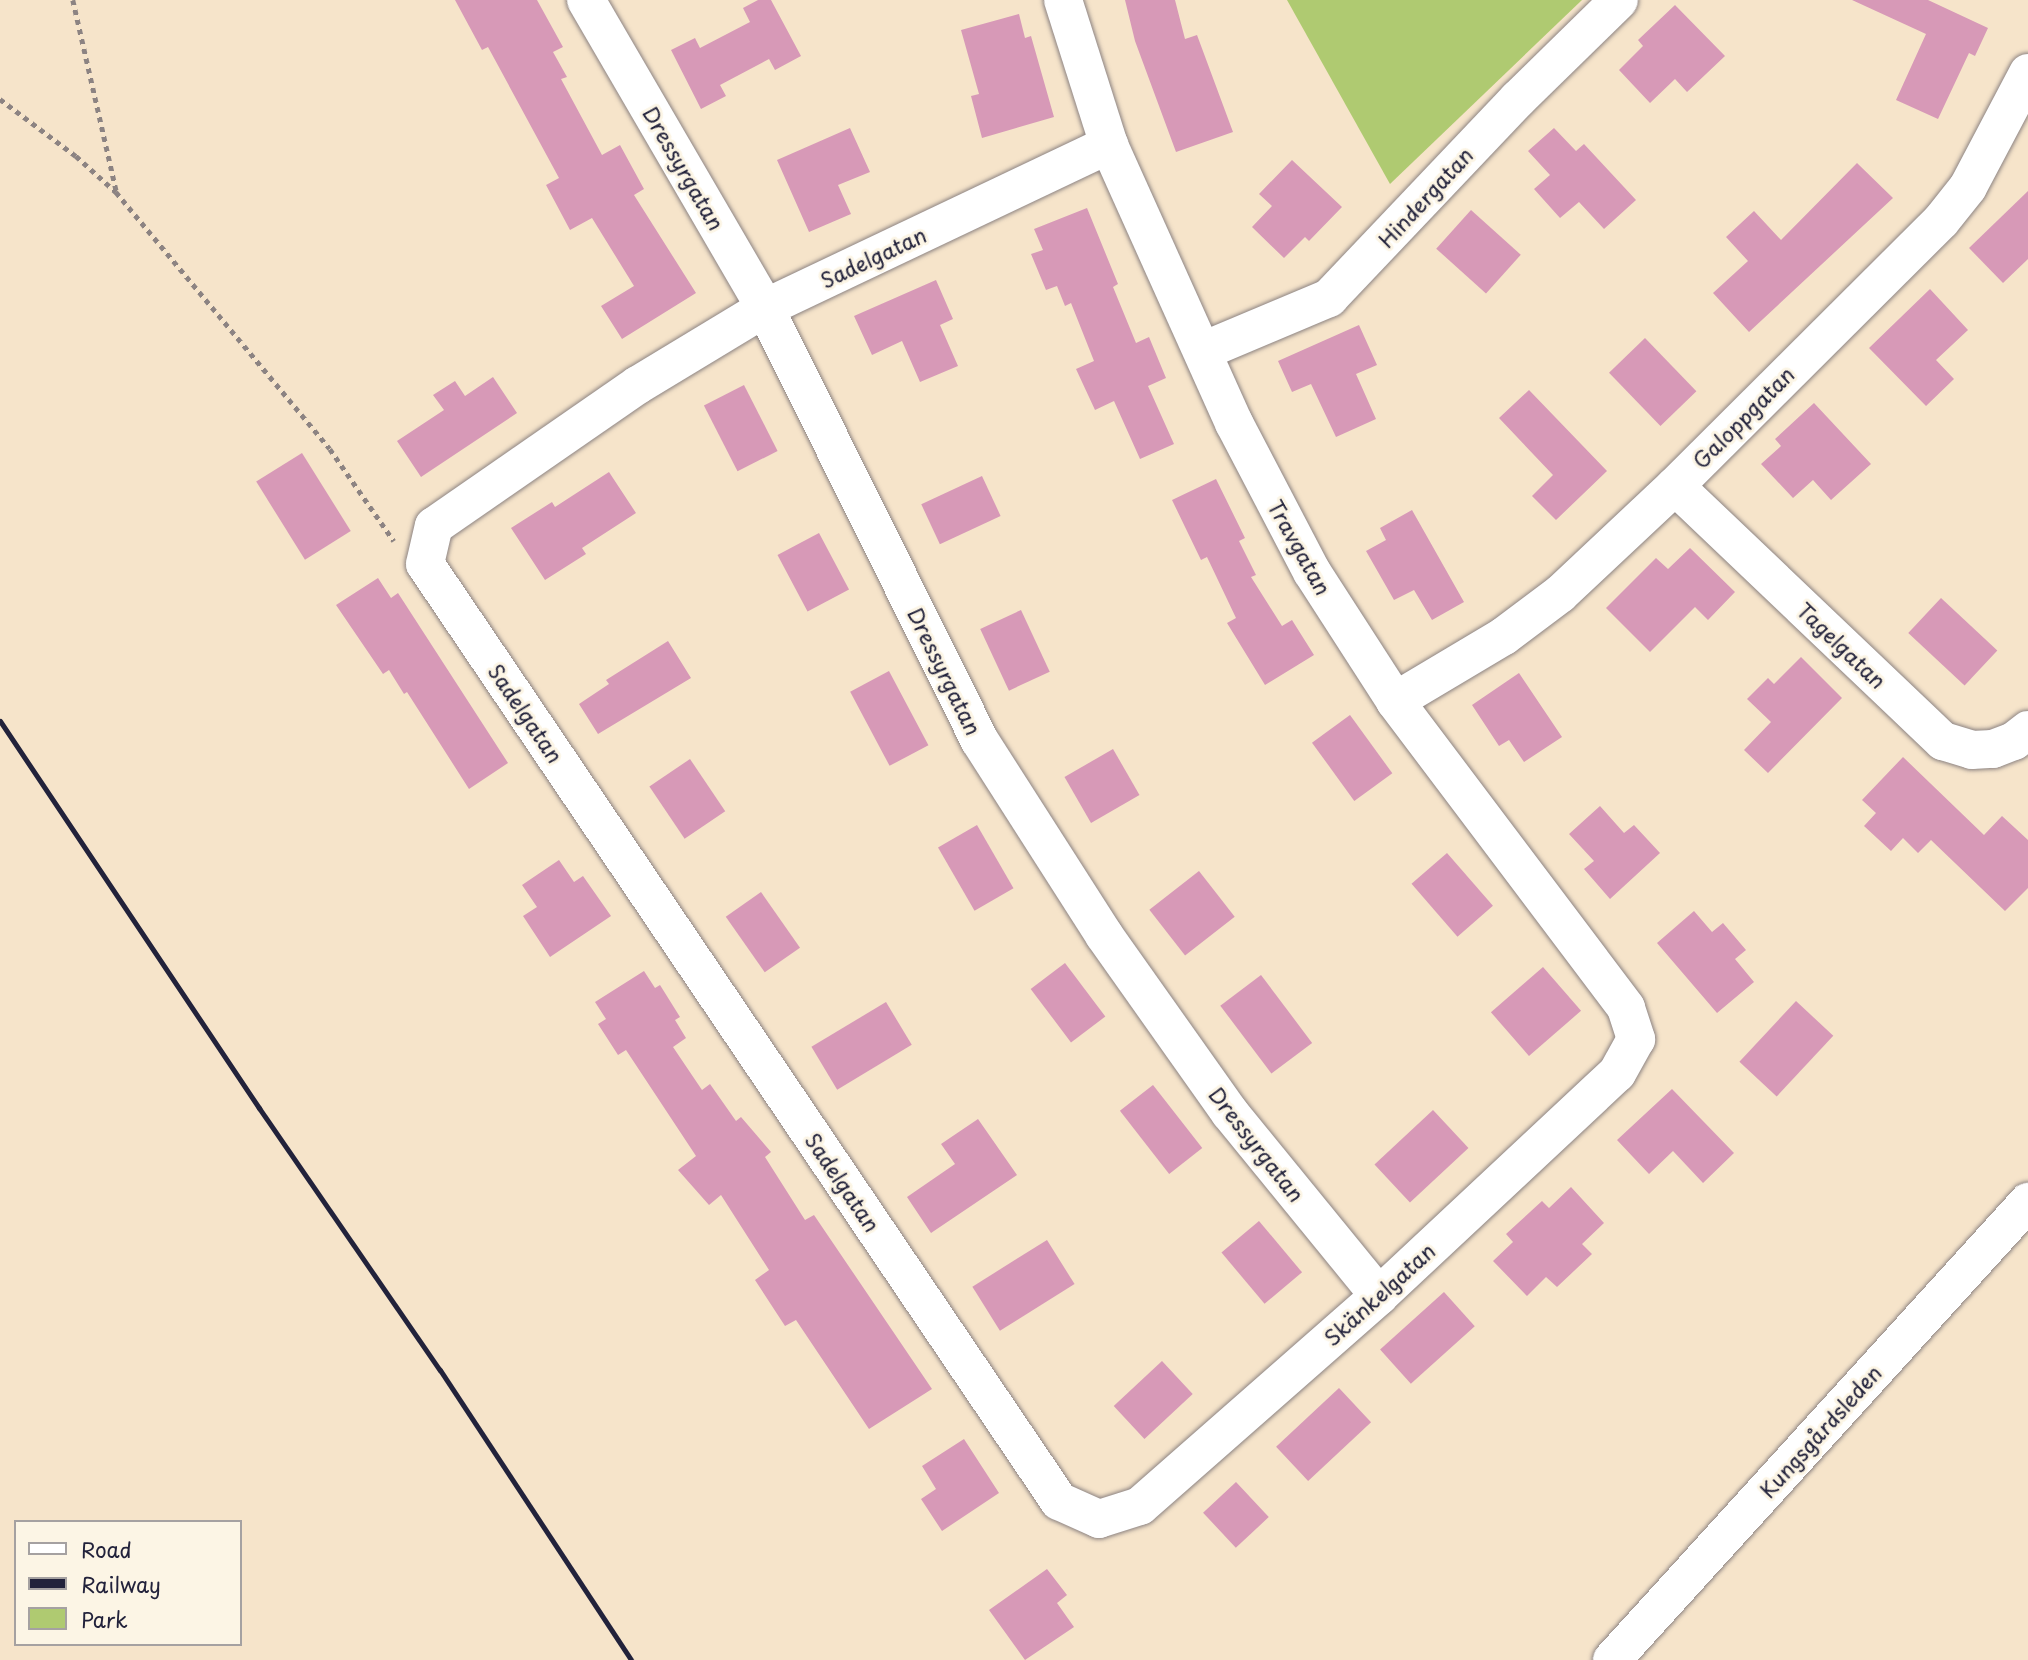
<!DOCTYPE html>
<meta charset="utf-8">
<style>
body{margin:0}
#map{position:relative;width:2028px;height:1660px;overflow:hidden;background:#f6e4ca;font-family:"Playpen Sans",sans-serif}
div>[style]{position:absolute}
.green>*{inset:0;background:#afca71}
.building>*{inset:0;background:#d799b7;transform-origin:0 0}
.path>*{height:4.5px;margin-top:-2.25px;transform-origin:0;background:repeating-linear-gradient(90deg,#8c8382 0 5px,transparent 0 10px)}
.roads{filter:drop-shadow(0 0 2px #8c8382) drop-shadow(0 0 2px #8c8382)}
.minor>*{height:38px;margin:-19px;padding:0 19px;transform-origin:19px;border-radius:19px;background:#fff}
.major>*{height:38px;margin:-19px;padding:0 19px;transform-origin:19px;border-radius:19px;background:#fff}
.rail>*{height:5px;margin:-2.5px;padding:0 2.5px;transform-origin:2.5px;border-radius:2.5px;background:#22223b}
span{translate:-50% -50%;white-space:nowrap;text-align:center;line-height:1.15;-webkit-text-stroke:6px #fcf5e5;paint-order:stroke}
.street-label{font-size:21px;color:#22223b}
.legend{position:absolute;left:14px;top:1520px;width:228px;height:126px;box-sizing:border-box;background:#fcf5e5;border:2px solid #a5a1a1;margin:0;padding:9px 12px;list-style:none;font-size:21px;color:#22223b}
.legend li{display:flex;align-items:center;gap:14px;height:35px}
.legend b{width:35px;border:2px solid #a5a1a1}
</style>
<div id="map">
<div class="green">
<i style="clip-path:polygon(1287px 0,1582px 0,1390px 184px)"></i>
</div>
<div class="building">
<i style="clip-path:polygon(455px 0,537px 0,563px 47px,553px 52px,567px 77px,561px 79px,602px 155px,620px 145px,644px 189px,634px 195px,696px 293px,622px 339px,601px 306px,634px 286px,592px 218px,570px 230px,546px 185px,559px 178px,488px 47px,482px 50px)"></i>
<i style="clip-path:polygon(758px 0,771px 0,801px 56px,775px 70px,769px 59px,720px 85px,726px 96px,701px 109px,671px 50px,695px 38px,700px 48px,750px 22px,743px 8px)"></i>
<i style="clip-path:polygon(1125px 0,1175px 0,1185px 39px,1197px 35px,1233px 132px,1176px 152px,1135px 41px)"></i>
<i style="clip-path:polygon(1852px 0,1928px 0,1988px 28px,1975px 56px,1969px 53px,1938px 119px,1896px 100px,1926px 34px)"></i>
<i style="clip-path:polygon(1675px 5px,1725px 56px,1687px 92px,1675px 79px,1650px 103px,1619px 70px,1643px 46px,1638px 40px)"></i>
<i style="clip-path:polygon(1019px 14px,1025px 38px,1031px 36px,1054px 117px,982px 138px,971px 96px,979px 94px,961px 30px)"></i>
<i style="clip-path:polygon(850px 128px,870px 172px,838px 185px,851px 214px,809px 232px,777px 160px)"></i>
<i style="clip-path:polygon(1554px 128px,1576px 151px,1584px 144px,1636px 200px,1604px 229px,1579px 202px,1560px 218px,1534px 189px,1550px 175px,1528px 151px)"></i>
<i style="clip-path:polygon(1292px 160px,1342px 207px,1309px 241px,1305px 237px,1284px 258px,1252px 227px,1272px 206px,1259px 194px)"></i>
<i style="clip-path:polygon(1857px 163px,1893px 198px,1749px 332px,1713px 293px,1748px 261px,1726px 237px,1754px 211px,1781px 240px)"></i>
<i style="clip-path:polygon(2028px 191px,2028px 259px,2003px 283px,1969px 248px)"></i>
<i style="clip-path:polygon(1087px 208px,1118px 284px,1113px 287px,1136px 343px,1149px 337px,1166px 378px,1148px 386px,1174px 444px,1140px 459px,1114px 401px,1095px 410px,1076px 369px,1094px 361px,1071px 303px,1065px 306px,1057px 286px,1046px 290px,1031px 254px,1043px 250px,1034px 229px)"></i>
<i style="left:1471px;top:210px;width:67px;height:52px;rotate:42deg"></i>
<i style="clip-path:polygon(936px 280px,953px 319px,940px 325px,958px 366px,920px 382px,902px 341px,872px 355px,854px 316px)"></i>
<i style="clip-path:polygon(1930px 289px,1968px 330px,1936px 360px,1954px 379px,1926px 406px,1869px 348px)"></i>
<i style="clip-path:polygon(1359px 325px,1377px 365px,1356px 374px,1376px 419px,1336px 437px,1311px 384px,1292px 392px,1278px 361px)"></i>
<i style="left:1645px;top:338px;width:74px;height:50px;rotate:46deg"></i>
<i style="clip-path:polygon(493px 377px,517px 413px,421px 477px,397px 441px,444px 410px,433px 395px,455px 381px,465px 396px)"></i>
<i style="left:744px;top:385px;width:74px;height:45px;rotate:63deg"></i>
<i style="clip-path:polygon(1529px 390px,1607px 471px,1556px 520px,1532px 496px,1553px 475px,1499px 418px)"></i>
<i style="clip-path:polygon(1814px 403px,1871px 464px,1831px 500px,1813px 480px,1793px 498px,1761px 464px,1781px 446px,1775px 439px)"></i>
<i style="left:302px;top:453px;width:92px;height:54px;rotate:58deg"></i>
<i style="clip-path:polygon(609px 472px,636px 513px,582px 548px,586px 554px,545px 580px,511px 528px,552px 502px,555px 507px)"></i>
<i style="left:982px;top:476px;width:44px;height:67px;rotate:65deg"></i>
<i style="clip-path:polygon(1216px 479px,1245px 538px,1239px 541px,1256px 575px,1251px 577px,1282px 626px,1292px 620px,1314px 655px,1265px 685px,1227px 623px,1236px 618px,1207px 557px,1201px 560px,1172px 500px)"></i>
<i style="clip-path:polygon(1412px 510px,1464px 602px,1432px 620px,1414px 590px,1394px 600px,1366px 551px,1386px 540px,1380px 528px)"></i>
<i style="left:819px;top:533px;width:64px;height:47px;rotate:62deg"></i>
<i style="clip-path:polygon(1690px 548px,1735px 592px,1708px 620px,1695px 607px,1650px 652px,1606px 608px,1656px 558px,1668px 569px)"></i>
<i style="clip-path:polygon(378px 578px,391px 598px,398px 593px,508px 763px,469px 789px,407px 692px,404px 694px,389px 670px,383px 674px,336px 605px)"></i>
<i style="left:1941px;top:598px;width:77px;height:48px;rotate:43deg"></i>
<i style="left:1021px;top:610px;width:68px;height:45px;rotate:65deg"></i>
<i style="clip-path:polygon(668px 641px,691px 678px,598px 734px,579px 704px,609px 684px,606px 680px)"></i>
<i style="clip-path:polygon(1801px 657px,1842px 698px,1768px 773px,1744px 750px,1771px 722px,1747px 699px,1768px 678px,1774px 684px)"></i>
<i style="left:889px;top:671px;width:84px;height:44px;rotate:62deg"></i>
<i style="clip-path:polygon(1519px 673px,1562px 737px,1524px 762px,1509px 740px,1499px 746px,1472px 705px)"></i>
<i style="left:1350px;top:715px;width:72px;height:47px;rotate:54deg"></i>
<i style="left:1113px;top:749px;width:53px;height:56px;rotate:60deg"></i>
<i style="clip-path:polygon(1903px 757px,1984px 835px,2002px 816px,2028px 840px,2028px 888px,2005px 911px,1931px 840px,1918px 853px,1903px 838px,1891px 851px,1864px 826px,1876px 813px,1862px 800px)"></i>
<i style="left:690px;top:759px;width:63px;height:49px;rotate:56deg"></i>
<i style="clip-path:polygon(1600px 806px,1624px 833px,1634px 825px,1660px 853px,1610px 899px,1584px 869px,1594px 861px,1569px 834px)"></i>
<i style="left:977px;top:825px;width:73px;height:45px;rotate:60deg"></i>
<i style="left:1447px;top:853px;width:70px;height:47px;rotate:49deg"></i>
<i style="clip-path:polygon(559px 860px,574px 882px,583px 876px,611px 916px,550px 957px,523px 916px,537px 907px,522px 885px)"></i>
<i style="left:1199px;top:871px;width:58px;height:63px;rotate:52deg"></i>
<i style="left:761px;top:892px;width:68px;height:43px;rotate:55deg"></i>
<i style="clip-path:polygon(1694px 911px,1712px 932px,1723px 923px,1746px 950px,1735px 959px,1754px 982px,1717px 1013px,1657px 943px)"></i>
<i style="left:1065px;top:963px;width:67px;height:43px;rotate:53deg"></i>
<i style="left:1543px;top:967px;width:58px;height:69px;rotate:49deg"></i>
<i style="clip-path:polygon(644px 971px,655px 988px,660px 985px,680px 1017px,675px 1020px,686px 1038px,673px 1047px,702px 1090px,710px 1084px,736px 1121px,741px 1117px,771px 1152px,765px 1157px,805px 1220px,814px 1215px,932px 1389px,869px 1429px,796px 1320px,785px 1326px,755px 1280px,769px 1270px,721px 1195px,709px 1205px,678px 1170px,696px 1156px,626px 1050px,618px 1055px,598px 1024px,606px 1019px,595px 1002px)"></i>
<i style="left:1261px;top:975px;width:85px;height:51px;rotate:53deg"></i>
<i style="left:1796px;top:1001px;width:51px;height:83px;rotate:43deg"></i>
<i style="left:886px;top:1002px;width:50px;height:87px;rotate:59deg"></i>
<i style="left:1153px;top:1085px;width:80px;height:42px;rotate:52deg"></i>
<i style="clip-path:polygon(1672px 1089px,1734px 1153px,1703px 1183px,1673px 1151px,1649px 1174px,1617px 1140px)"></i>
<i style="left:1433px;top:1110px;width:52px;height:80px;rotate:47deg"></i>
<i style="clip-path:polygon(978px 1119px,1017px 1175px,931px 1233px,907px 1197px,955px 1164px,941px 1144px)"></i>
<i style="clip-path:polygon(1571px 1187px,1604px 1223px,1582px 1244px,1592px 1254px,1557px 1287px,1546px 1277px,1527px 1296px,1493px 1261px,1513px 1242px,1506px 1234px,1542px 1201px,1549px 1208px)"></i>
<i style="left:1259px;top:1221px;width:67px;height:49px;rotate:50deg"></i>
<i style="left:1047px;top:1240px;width:52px;height:88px;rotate:58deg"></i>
<i style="left:1444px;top:1292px;width:46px;height:86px;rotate:48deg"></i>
<i style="left:1162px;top:1361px;width:45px;height:66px;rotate:47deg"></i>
<i style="left:1339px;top:1388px;width:47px;height:86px;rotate:47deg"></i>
<i style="clip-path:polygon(964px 1439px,999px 1493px,942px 1531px,921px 1499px,936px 1489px,922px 1466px)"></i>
<i style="left:1236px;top:1482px;width:48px;height:45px;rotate:47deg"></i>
<i style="clip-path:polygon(1047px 1569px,1067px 1595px,1057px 1603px,1074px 1627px,1025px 1660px,989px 1610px)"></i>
</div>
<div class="path">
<i style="left:73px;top:0;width:195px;rotate:77.2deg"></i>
<i style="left:0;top:99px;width:95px;rotate:36.9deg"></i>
<i style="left:76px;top:156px;width:54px;rotate:42deg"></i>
<i style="left:116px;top:192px;width:334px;rotate:50.2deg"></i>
<i style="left:330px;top:449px;width:112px;rotate:55.2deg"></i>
</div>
<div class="roads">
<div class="minor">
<i style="left:586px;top:0;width:356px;rotate:59.8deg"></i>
<i style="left:765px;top:308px;width:483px;rotate:63.6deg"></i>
<i style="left:980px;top:741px;width:230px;rotate:57.4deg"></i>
<i style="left:1104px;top:935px;width:218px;rotate:54.7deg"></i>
<i style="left:1230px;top:1113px;width:236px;rotate:50.8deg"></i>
<i style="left:1063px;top:0;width:152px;rotate:72.4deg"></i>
<i style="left:1109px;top:145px;width:305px;rotate:65.8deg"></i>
<i style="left:1234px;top:423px;width:168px;rotate:62.4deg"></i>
<i style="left:1312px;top:572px;width:153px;rotate:57.2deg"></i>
<i style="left:1395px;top:701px;width:384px;rotate:53deg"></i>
<i style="left:1626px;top:1008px;width:33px;rotate:72deg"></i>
<i style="left:1636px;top:1039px;width:39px;rotate:119deg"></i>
<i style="left:1617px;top:1073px;width:326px;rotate:136.9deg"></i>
<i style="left:1379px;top:1296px;width:318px;rotate:138.7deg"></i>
<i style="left:1140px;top:1506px;width:43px;rotate:162.4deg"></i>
<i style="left:1099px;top:1519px;width:44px;rotate:-155.8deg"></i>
<i style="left:1059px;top:1501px;width:1131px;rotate:-124.08deg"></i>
<i style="left:425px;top:564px;width:39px;rotate:-77deg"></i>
<i style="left:434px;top:526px;width:248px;rotate:-34.7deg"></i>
<i style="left:638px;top:385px;width:149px;rotate:-31.2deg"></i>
<i style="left:765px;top:308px;width:381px;rotate:-25.4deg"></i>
<i style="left:1203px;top:351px;width:137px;rotate:-22.8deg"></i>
<i style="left:1329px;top:298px;width:274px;rotate:-46.5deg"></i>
<i style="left:1518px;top:99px;width:141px;rotate:-44.4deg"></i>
<i style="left:1675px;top:486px;width:370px;rotate:43.6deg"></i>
<i style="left:1943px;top:741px;width:30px;rotate:17deg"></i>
<i style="left:1972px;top:750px;width:21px;rotate:-3deg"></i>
<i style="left:1993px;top:749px;width:22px;rotate:-21deg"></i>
<i style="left:2014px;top:741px;width:18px;rotate:-38deg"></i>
<i style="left:1395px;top:701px;width:127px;rotate:-30.8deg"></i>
<i style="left:1504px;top:636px;width:70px;rotate:-36.9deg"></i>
<i style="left:1560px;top:594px;width:158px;rotate:-43.2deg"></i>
<i style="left:1675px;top:486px;width:375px;rotate:-44.9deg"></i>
<i style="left:1941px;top:221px;width:43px;rotate:-51.5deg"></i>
<i style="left:1968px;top:187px;width:129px;rotate:-62.2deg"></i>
</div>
<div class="major">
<i style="left:1612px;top:1660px;width:619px;rotate:-47.75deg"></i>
</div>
</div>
<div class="rail">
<i style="left:0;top:721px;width:466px;rotate:56.2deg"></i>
<i style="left:259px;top:1108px;width:318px;rotate:55.4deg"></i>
<i style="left:440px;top:1370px;width:347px;rotate:56.6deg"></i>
</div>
<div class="street-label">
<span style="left:684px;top:168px;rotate:60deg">Dressyrgatan</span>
<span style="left:1425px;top:197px;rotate:-47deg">Hindergatan</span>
<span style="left:873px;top:257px;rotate:-25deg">Sadelgatan</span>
<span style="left:1743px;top:417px;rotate:-45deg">Galoppgatan</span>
<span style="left:1300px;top:547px;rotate:61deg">Travgatan</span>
<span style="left:1842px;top:645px;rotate:44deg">Tagelgatan</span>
<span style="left:945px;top:671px;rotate:64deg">Dressyrgatan</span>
<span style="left:526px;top:713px;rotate:56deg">Sadelgatan</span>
<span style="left:1257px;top:1144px;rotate:52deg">Dressyrgatan</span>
<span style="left:843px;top:1182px;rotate:56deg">Sadelgatan</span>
<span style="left:1379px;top:1294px;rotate:-42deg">Skänkelgatan</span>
<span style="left:1820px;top:1431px;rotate:-48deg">Kungsgårdsleden</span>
</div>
<ul class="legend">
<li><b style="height:9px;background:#fff"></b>Road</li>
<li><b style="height:9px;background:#22223b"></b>Railway</li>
<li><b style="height:19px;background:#afca71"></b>Park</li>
</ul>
</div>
